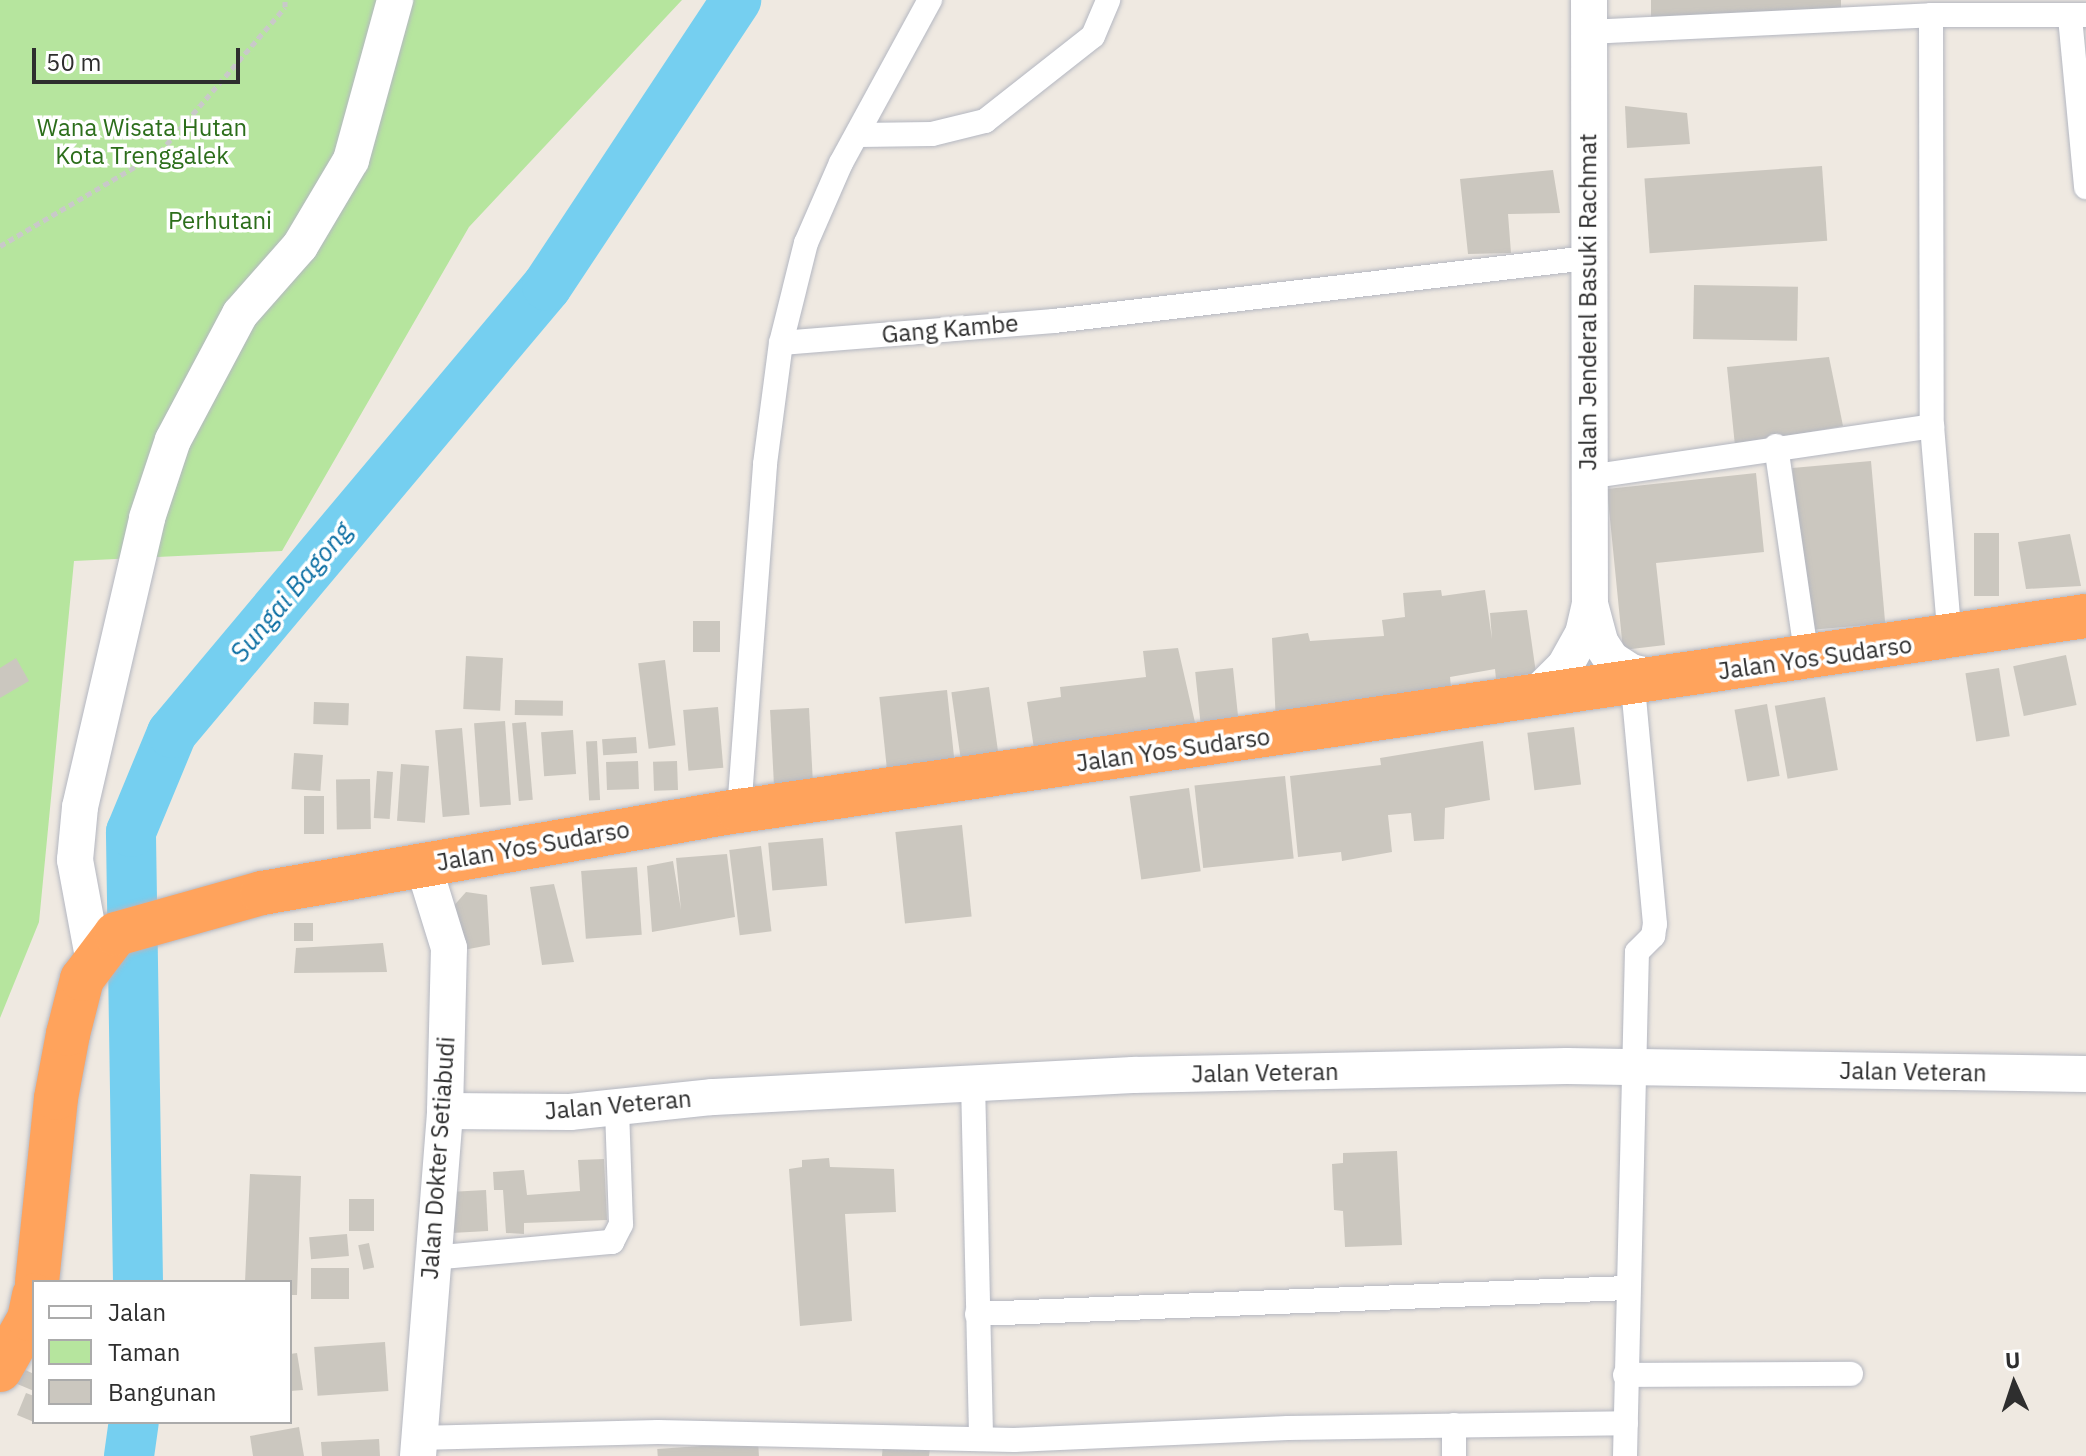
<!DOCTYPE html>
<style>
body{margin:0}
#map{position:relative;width:2086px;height:1456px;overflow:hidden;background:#efe9e1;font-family:"IBM Plex Sans",sans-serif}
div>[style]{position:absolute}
.green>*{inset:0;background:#b6e59e}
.river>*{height:50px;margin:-25px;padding:0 25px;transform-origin:25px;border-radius:25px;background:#75cff0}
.building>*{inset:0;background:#cbc7bf;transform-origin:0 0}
.path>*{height:5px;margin-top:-2.5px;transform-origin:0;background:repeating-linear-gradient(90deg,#c9c9c9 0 6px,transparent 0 10px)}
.roads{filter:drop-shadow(0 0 2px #b4b7c1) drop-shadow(0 0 2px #b4b7c1)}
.street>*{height:24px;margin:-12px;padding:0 12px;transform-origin:12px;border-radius:12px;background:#fff}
.secondary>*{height:36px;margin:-18px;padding:0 18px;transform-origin:18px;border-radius:18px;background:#fff}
.highway>*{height:44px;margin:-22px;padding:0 22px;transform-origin:22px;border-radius:22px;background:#ffa35c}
span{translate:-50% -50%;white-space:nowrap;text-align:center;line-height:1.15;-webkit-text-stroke:7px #fff;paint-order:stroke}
.park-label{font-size:24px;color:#2c6e1b}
.street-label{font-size:24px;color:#2e2e2e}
.water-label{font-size:26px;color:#0d6fa3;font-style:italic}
.legend{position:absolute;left:32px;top:1280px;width:260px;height:144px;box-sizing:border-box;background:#fff;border:2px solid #ababab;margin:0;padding:10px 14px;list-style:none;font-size:24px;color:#2e2e2e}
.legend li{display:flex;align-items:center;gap:16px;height:40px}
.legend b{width:40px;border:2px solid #ababab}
.north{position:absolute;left:1974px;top:1344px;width:80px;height:80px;-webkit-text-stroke:6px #fff;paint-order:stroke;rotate:357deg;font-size:22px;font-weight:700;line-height:32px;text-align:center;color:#2e2e2e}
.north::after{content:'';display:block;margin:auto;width:28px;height:36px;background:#2e2e2e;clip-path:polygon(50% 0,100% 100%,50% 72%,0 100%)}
.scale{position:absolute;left:32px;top:48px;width:208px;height:36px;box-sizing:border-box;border:4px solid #2e2e2e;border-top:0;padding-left:10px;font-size:24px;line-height:28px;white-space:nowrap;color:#2e2e2e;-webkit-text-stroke:6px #fff;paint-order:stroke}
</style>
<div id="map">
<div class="green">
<i style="clip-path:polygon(0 0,682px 0,469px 227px,282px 551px,74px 561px,39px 922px,0 1018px)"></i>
</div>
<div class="river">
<i style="left:138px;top:1282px;width:450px;rotate:-90.9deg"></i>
<i style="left:131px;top:832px;width:107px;rotate:-67.5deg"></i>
<i style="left:172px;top:733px;width:583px;rotate:-50.01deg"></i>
<i style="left:547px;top:286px;width:343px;rotate:-56.5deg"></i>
<i style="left:129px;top:1456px;width:34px;rotate:-82deg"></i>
</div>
<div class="building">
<i style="left:1651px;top:0;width:190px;height:21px"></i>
<i style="clip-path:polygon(1625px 106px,1687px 113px,1690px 144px,1627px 148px)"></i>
<i style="left:1822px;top:166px;width:75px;height:178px;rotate:86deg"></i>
<i style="clip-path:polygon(1553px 170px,1560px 213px,1508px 214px,1511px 253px,1468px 254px,1460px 179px)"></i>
<i style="left:1694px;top:285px;width:104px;height:54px;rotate:1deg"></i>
<i style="clip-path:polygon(1829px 357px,1843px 426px,1735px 446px,1727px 367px)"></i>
<i style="left:1871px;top:461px;width:163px;height:79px;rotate:85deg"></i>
<i style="clip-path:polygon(1756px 473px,1764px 552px,1656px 563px,1665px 645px,1623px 650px,1607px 489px)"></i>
<i style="left:1974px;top:533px;width:25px;height:63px"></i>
<i style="clip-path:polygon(2070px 534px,2081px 586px,2026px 589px,2018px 542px)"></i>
<i style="clip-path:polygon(1441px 590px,1442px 596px,1485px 590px,1492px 639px,1490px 613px,1527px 610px,1536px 673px,1496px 679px,1495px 669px,1450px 677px,1452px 698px,1276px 723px,1272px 638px,1308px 633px,1310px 641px,1384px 636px,1382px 620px,1405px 617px,1403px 593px)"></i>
<i style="left:693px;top:621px;width:27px;height:31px"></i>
<i style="clip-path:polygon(1178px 648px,1199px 740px,1036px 762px,1027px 702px,1061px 697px,1060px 687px,1146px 677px,1143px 651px)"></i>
<i style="left:2066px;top:655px;width:51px;height:54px;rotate:78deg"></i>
<i style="left:466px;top:656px;width:37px;height:53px;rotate:3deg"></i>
<i style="clip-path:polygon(16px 658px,29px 681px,0 698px,0 668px)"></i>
<i style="left:665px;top:660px;width:86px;height:27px;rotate:83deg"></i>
<i style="left:1233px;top:668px;width:62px;height:38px;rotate:84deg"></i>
<i style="left:1999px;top:668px;width:69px;height:34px;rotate:81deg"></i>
<i style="left:989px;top:687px;width:79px;height:38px;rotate:82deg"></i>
<i style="left:947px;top:690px;width:82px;height:68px;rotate:84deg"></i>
<i style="left:1825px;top:697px;width:74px;height:51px;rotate:80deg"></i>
<i style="left:515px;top:700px;width:48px;height:15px;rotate:1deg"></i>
<i style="left:314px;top:702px;width:35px;height:22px;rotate:2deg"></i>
<i style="left:1767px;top:704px;width:73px;height:33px;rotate:80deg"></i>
<i style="left:718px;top:707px;width:61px;height:35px;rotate:85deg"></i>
<i style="left:809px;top:708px;width:83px;height:39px;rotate:87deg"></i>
<i style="left:505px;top:721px;width:84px;height:31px;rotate:86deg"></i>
<i style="left:526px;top:722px;width:78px;height:14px;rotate:85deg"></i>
<i style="left:1574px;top:727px;width:58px;height:47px;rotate:83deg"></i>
<i style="left:462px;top:728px;width:87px;height:27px;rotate:85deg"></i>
<i style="left:573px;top:730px;width:44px;height:32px;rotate:86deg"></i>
<i style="left:636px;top:737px;width:16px;height:34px;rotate:86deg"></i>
<i style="left:597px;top:741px;width:59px;height:11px;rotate:87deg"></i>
<i style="clip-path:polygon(1483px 741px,1490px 800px,1445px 808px,1444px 839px,1414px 841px,1411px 813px,1388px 815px,1392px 852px,1342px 861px,1341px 852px,1298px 857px,1290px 776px,1381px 765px,1380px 758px)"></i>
<i style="left:294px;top:753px;width:29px;height:36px;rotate:4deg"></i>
<i style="left:638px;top:761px;width:28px;height:32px;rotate:88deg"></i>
<i style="left:677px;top:761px;width:29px;height:24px;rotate:88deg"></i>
<i style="left:401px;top:764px;width:28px;height:57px;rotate:4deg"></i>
<i style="left:377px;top:771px;width:16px;height:47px;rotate:4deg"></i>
<i style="left:1285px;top:776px;width:83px;height:91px;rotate:84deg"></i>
<i style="left:370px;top:779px;width:50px;height:34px;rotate:89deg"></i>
<i style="left:1189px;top:788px;width:84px;height:60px;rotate:82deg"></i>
<i style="left:304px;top:796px;width:20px;height:38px"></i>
<i style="left:962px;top:825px;width:92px;height:67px;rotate:84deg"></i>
<i style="left:823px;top:838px;width:48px;height:55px;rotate:85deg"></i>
<i style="left:761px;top:846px;width:86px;height:32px;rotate:83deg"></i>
<i style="clip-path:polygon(727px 854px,735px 917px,652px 932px,647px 866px,673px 861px,681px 910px,676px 858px)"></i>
<i style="left:637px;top:867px;width:68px;height:56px;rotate:86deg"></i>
<i style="clip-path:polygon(554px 884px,574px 962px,542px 965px,530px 887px)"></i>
<i style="clip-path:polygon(466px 892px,487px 895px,490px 945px,458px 951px,450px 910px)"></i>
<i style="left:313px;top:923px;width:18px;height:19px;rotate:90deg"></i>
<i style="clip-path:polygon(383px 943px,387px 972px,294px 973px,296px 948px)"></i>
<i style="clip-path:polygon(1397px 1151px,1402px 1245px,1345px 1247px,1343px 1211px,1334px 1210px,1332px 1164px,1343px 1163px,1343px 1153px)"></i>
<i style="clip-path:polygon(829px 1158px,830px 1167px,894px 1169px,896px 1212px,845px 1214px,852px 1321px,800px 1326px,789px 1169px,802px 1167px,802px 1160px)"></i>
<i style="clip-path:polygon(604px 1159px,607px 1220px,524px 1223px,524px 1234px,506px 1233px,503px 1190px,494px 1190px,493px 1172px,524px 1170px,527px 1195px,580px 1191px,578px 1160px)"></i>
<i style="clip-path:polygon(250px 1174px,301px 1176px,297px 1295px,290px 1295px,290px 1282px,245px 1282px)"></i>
<i style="left:486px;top:1190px;width:41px;height:37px;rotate:87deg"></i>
<i style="left:349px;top:1199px;width:25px;height:32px"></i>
<i style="left:347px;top:1234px;width:22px;height:38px;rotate:85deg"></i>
<i style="left:369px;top:1243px;width:25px;height:11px;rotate:78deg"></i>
<i style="left:349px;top:1268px;width:31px;height:38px;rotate:90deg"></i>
<i style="left:385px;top:1342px;width:49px;height:71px;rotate:86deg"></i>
<i style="clip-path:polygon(297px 1353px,303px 1390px,290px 1391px,290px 1354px)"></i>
<i style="clip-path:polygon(21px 1368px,34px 1374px,34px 1391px,15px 1383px)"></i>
<i style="clip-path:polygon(26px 1393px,34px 1396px,34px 1422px,17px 1415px)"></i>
<i style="clip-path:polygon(299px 1427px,304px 1456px,253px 1456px,250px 1436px)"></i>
<i style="clip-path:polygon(379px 1439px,380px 1456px,322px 1456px,321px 1442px)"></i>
<i style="left:758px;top:1442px;width:14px;height:101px;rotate:86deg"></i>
<i style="clip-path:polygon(883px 1443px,930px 1449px,929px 1456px,882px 1456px)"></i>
</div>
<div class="path">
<i style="left:0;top:246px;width:186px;rotate:-30.4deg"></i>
<i style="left:160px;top:152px;width:191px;rotate:-49.2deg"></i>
<i style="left:285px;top:7px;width:7px;rotate:-90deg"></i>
</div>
<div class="roads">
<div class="street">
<i style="left:1931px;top:15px;width:411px;rotate:89.9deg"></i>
<i style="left:1932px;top:426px;width:214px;rotate:85.2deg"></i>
<i style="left:2070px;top:17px;width:171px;rotate:84.6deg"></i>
<i style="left:1588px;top:32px;width:343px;rotate:-2.8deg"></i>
<i style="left:1931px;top:15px;width:155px"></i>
<i style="left:859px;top:135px;width:73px;rotate:-0.8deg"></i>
<i style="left:932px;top:134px;width:55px;rotate:-13.8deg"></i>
<i style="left:985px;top:121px;width:137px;rotate:-38.2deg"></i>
<i style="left:1093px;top:36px;width:39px;rotate:-67deg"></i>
<i style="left:781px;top:343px;width:274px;rotate:-4.6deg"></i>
<i style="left:1054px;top:321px;width:537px;rotate:-6.74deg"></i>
<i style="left:1776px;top:446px;width:214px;rotate:81.7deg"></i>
<i style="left:1588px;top:477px;width:348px;rotate:-8.4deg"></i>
<i style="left:739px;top:811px;width:348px;rotate:-85.7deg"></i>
<i style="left:765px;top:464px;width:122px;rotate:-82.5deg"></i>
<i style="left:781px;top:343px;width:103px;rotate:-76deg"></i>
<i style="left:806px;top:243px;width:87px;rotate:-66.4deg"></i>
<i style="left:841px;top:163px;width:186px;rotate:-61.4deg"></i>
<i style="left:973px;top:1082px;width:357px;rotate:88.7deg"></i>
<i style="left:431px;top:1258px;width:182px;rotate:-5.1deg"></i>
<i style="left:612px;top:1242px;width:20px;rotate:-63deg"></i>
<i style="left:621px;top:1224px;width:117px;rotate:-92deg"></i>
<i style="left:977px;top:1314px;width:650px;rotate:-2.29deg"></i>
<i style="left:1625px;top:1375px;width:226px;rotate:-0.3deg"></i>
<i style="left:417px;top:1438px;width:241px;rotate:-1.4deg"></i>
<i style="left:658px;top:1432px;width:356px;rotate:1.3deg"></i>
<i style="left:1014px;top:1440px;width:274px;rotate:-2.5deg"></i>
<i style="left:1288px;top:1428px;width:338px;rotate:-0.8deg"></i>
<i style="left:1454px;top:1456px;width:31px;rotate:-90deg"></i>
<i style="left:1625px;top:1456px;width:504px;rotate:-88.64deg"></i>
<i style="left:1637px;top:952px;width:23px;rotate:-45deg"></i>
<i style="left:1653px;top:936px;width:12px;rotate:-81deg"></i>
<i style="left:1655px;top:924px;width:240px;rotate:-95.3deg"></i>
</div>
<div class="secondary">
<i style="left:1589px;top:0;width:604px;rotate:89.91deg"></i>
<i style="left:1590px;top:604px;width:39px;rotate:75deg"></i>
<i style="left:1600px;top:642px;width:20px;rotate:57deg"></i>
<i style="left:1611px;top:659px;width:24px;rotate:33deg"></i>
<i style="left:1631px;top:672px;width:31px;rotate:13deg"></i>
<i style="left:1522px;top:698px;width:22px;rotate:-24deg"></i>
<i style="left:1542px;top:689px;width:33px;rotate:-45deg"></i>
<i style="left:1565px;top:666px;width:37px;rotate:-61deg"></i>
<i style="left:1583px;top:634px;width:31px;rotate:-77deg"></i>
<i style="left:93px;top:957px;width:99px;rotate:-100.5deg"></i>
<i style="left:75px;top:860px;width:53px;rotate:-84.6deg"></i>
<i style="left:80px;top:807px;width:297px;rotate:-76.9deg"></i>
<i style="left:147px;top:518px;width:82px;rotate:-71.6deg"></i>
<i style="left:173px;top:440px;width:143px;rotate:-62deg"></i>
<i style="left:240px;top:314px;width:91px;rotate:-48.6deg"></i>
<i style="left:300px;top:246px;width:100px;rotate:-59.3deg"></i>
<i style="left:351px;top:160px;width:166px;rotate:-74.6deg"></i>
<i style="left:445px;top:1111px;width:125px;rotate:0.5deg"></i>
<i style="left:570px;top:1112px;width:144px;rotate:-6deg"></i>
<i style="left:713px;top:1097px;width:421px;rotate:-3deg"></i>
<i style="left:1133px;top:1075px;width:434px;rotate:-1.2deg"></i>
<i style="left:1567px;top:1066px;width:519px;rotate:0.88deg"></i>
<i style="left:418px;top:1456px;width:346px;rotate:-85.5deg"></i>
<i style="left:445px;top:1111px;width:163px;rotate:-88.6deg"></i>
<i style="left:449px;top:948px;width:88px;rotate:-107.2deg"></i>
</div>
<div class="highway">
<i style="left:37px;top:1282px;width:185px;rotate:-84.1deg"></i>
<i style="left:56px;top:1098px;width:65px;rotate:-79.4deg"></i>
<i style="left:68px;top:1034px;width:57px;rotate:-75.7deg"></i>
<i style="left:82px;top:979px;width:56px;rotate:-52.9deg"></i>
<i style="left:116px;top:934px;width:152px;rotate:-15.7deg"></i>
<i style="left:262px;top:893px;width:484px;rotate:-9.8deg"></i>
<i style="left:739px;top:811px;width:1361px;rotate:-8.24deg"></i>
<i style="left:0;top:1370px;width:59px;rotate:-60.4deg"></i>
<i style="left:29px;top:1319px;width:24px;rotate:-78deg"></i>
</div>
</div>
<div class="park-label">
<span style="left:142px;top:142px">Wana Wisata Hutan<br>Kota Trenggalek</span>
<span style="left:220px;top:221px">Perhutani</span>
</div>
<div class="street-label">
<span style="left:1588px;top:302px;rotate:-90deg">Jalan Jenderal Basuki Rachmat</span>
<span style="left:950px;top:329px;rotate:-5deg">Gang Kambe</span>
<span style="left:1815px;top:658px;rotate:-8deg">Jalan Yos Sudarso</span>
<span style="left:1173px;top:750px;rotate:-8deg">Jalan Yos Sudarso</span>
<span style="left:533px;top:846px;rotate:-10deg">Jalan Yos Sudarso</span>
<span style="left:1913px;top:1072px;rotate:1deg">Jalan Veteran</span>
<span style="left:1265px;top:1073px;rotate:-1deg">Jalan Veteran</span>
<span style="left:618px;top:1105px;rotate:-5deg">Jalan Veteran</span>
<span style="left:438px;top:1158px;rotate:-86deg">Jalan Dokter Setiabudi</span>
</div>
<div class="water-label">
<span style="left:291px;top:592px;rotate:-50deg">Sungai Bagong</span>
</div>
<ul class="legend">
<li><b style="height:10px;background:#fff"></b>Jalan</li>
<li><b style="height:22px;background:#b6e59e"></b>Taman</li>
<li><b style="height:22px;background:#cbc7bf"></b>Bangunan</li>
</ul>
<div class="north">U</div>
<div class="scale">50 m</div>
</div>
